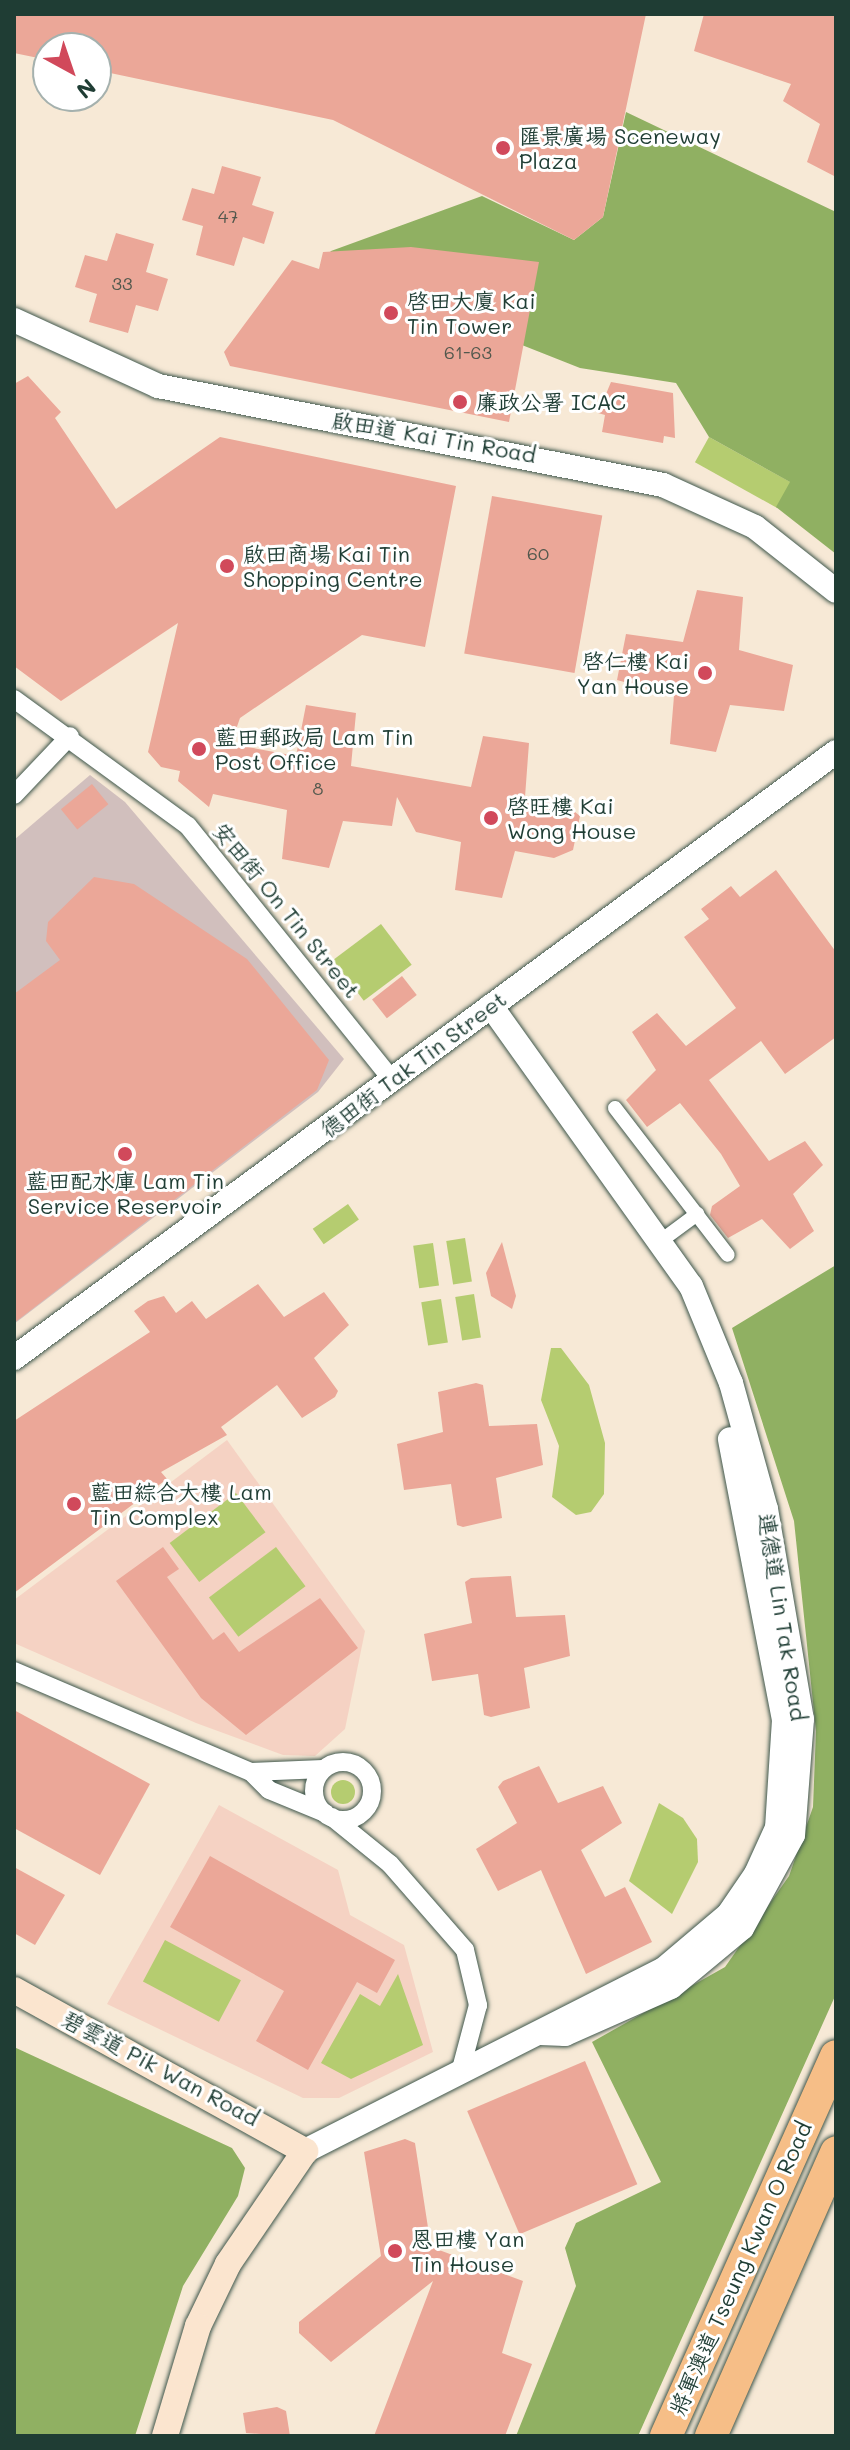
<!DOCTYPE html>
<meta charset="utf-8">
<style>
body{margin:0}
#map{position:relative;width:850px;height:2450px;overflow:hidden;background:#f7e9d6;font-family:Mali,"LXGW WenKai TC",sans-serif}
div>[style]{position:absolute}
.built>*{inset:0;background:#f5d2c3}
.industrial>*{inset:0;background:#d1bfbd}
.green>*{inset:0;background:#b5cc70;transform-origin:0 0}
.round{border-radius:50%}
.forest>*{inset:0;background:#90b062}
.building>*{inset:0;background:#eba798;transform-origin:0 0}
.roads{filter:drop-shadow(0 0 2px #3f574c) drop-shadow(0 0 2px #3f574c)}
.pedestrian>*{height:14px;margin:-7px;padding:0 7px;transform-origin:7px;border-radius:7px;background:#fff}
.minor>*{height:18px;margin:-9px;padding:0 9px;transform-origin:9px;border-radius:9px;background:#fff}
.minor>.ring{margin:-9px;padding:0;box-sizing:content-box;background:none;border:18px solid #fff;border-radius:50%}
.tertiary>*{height:24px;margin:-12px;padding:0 12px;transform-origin:12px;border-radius:12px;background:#fff}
.secondary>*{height:26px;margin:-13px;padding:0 13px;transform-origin:13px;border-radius:13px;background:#fbe5cf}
.trunk>*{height:32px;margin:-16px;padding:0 16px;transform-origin:16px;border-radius:16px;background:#f6be87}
.dots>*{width:22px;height:22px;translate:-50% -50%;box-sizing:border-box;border:4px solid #fff;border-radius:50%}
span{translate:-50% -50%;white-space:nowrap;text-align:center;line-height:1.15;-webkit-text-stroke:6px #fff;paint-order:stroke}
.number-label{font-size:18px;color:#52584d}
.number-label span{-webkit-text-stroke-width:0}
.poi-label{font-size:22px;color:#1f3d34}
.left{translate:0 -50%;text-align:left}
.right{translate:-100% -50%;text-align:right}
.street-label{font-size:22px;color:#1f3d34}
.frame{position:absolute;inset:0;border:16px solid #1f3d34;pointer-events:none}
.north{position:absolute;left:32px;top:32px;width:80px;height:80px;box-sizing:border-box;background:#fff;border:2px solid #a5b1ae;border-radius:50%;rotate:140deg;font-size:22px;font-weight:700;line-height:32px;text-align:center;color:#1f3d34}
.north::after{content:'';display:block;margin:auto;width:28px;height:36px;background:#d1495b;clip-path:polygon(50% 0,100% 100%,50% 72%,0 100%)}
</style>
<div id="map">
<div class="built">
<i style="clip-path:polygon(227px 1440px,365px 1631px,345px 1729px,315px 1756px,283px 1755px,196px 1723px,14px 1643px,14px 1600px)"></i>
<i style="clip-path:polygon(219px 1805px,338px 1870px,350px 1915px,404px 1945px,433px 2052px,339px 2098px,303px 2098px,107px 2004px)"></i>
</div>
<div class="industrial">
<i style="clip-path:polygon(90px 775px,125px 802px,344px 1059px,318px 1092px,14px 1324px,14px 840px)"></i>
</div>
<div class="green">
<i style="left:709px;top:437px;width:94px;height:29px;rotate:29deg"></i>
<i style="left:381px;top:924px;width:51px;height:60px;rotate:53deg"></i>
<i style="left:348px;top:1204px;width:19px;height:43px;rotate:55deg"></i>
<i style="left:465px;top:1238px;width:44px;height:19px;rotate:81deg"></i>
<i style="left:433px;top:1243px;width:43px;height:20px;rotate:82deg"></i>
<i style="left:474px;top:1294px;width:44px;height:19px;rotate:81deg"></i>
<i style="left:441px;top:1299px;width:44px;height:20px;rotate:81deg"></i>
<i style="clip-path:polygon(551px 1348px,561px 1348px,589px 1385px,605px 1443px,604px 1494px,591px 1512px,576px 1515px,552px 1497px,559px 1446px,541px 1400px)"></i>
<i style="left:236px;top:1493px;width:49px;height:83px;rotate:53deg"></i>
<i style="left:276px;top:1547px;width:49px;height:84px;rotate:53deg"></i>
<i class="round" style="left:331px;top:1780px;width:24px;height:24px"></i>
<i style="clip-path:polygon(659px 1803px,683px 1818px,697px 1839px,698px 1862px,672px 1914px,629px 1881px)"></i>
<i style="left:165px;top:1940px;width:86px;height:47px;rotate:28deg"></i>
<i style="clip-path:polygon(398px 1974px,423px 2045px,351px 2079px,321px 2063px,360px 1994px,380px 2006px)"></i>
</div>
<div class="forest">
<i style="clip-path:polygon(626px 112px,836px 212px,836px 554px,776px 507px,790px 482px,709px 437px,676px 383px,580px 368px,320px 265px,331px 251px,482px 196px,574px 240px,603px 217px)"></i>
<i style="clip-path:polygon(836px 1265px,836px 1994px,638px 2436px,516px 2436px,576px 2286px,565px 2248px,576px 2223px,661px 2182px,592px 2042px,725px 1967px,789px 1876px,813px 1807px,816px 1731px,794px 1521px,732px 1328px)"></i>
<i style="clip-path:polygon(14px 2047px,232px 2148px,245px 2168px,238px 2196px,183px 2286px,135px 2436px,14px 2436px)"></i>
</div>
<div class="building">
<i style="clip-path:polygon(14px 14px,646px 14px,603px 217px,574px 240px,333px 120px,96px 70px,96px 48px,48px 48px,48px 60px,14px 53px)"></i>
<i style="clip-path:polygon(704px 14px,836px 14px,836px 177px,807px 162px,820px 124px,783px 101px,791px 84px,694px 51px)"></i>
<i style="clip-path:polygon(222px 166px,261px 177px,252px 205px,274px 212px,264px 244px,243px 237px,234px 266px,196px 255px,203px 226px,182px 220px,192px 188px,214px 194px)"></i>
<i style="clip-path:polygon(116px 233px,154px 244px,146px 272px,168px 279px,158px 311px,136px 305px,128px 333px,89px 322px,97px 294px,75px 287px,85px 255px,107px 261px)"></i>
<i style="clip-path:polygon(411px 247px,539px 262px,509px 422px,230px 366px,224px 352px,292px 260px,319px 269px,323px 252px)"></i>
<i style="clip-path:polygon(28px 376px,61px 412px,55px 418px,116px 509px,220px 437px,456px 486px,425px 647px,362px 635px,240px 718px,231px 744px,296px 756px,306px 705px,356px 713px,351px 766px,471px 787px,483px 736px,529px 743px,525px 797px,565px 804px,580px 816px,573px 850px,554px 858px,515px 851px,502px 898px,455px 890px,461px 842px,416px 832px,397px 797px,392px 826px,343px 821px,329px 868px,282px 859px,287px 810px,213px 794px,209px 807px,178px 781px,180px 771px,161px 767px,148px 752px,178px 623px,61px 701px,14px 666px,14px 384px)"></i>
<i style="clip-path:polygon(611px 382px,673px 393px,675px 438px,664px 436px,663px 443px,602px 432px,605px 415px,598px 413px)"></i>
<i style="left:492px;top:496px;width:112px;height:160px;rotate:10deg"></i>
<i style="clip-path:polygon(697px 590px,743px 597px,739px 650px,793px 665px,784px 711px,730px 705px,716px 752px,670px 744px,674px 696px,617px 680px,626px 634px,683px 642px)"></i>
<i style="left:92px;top:784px;width:26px;height:40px;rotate:51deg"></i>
<i style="clip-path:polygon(776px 870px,836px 952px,836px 1037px,785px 1074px,761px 1041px,709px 1080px,769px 1161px,805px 1141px,823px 1165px,793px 1194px,814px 1231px,790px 1249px,762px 1219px,728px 1238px,710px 1215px,712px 1206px,740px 1186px,721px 1154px,680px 1103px,647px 1127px,626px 1100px,656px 1070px,632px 1032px,657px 1013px,686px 1046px,736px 1008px,684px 937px,709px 919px,701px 909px,731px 886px,740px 897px)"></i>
<i style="clip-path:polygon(94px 877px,134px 884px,247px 959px,329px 1060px,317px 1090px,14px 1323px,14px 994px,60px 960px,46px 941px,48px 922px)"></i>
<i style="left:402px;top:976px;width:24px;height:38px;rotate:52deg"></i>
<i style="clip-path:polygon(502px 1242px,516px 1296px,512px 1309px,491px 1296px,486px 1273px)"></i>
<i style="clip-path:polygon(258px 1284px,284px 1317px,324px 1292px,349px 1325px,314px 1358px,338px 1391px,335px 1397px,302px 1418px,277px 1385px,221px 1427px,227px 1435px,161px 1472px,167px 1479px,14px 1593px,14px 1421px,150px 1332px,134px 1311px,148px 1301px,164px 1296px,176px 1313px,192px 1301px,206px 1319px)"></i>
<i style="clip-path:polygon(476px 1383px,483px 1385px,489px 1426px,537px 1424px,543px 1465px,496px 1478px,502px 1518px,463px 1527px,457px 1525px,451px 1484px,404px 1490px,397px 1444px,443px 1432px,438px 1392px)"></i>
<i style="clip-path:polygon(163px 1547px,179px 1569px,167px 1577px,213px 1640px,224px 1632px,239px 1652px,320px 1598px,358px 1648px,246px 1735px,201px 1698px,116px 1581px)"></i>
<i style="clip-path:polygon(511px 1576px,516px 1617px,565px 1615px,570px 1656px,524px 1668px,530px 1708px,491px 1717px,484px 1715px,478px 1674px,432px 1681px,424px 1634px,472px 1623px,465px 1582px,471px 1578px)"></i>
<i style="clip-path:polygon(14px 1710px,150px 1784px,100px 1875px,14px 1828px)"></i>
<i style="clip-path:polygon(539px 1766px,558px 1803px,603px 1786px,622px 1823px,581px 1850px,605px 1897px,625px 1887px,652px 1942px,586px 1974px,541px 1870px,498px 1891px,476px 1849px,517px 1823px,498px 1787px,503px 1781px)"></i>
<i style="clip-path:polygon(210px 1856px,395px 1960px,377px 1993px,357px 1982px,308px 2070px,256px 2041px,284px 1991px,170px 1927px)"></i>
<i style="clip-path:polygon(14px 1867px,65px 1895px,35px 1945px,14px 1933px)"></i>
<i style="left:585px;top:2061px;width:134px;height:128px;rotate:67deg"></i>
<i style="clip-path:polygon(405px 2139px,415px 2143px,431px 2247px,523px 2281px,502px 2353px,532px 2364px,505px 2436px,374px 2436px,433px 2281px,331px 2362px,299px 2333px,299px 2322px,381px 2256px,364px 2152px)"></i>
<i style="clip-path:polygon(277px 2407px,286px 2411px,290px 2436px,246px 2433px,243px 2413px)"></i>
</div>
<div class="roads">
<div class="pedestrian">
<i style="left:615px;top:1108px;width:185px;rotate:52.5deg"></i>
<i style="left:658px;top:1243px;width:49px;rotate:-36.6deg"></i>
</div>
<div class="minor">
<i style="left:14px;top:699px;width:215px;rotate:36.1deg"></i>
<i style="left:188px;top:826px;width:326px;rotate:51.2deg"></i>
<i style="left:14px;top:795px;width:81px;rotate:-46.5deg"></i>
<i style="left:14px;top:1671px;width:258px;rotate:23.1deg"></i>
<i style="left:251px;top:1772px;width:25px;rotate:45deg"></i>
<i style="left:269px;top:1790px;width:61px;rotate:22.3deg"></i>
<i class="ring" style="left:314px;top:1762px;width:40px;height:40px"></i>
<i style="left:251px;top:1772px;width:72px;rotate:-2.4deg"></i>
<i style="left:332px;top:1817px;width:75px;rotate:39deg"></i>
<i style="left:390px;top:1864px;width:114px;rotate:48.9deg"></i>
<i style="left:465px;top:1950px;width:57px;rotate:76.7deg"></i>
<i style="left:478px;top:2005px;width:66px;rotate:104.9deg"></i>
</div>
<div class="tertiary">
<i style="left:14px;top:320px;width:158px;rotate:24.6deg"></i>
<i style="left:158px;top:386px;width:515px;rotate:11.09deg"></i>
<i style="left:663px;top:485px;width:101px;rotate:24.5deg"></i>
<i style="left:755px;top:527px;width:103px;rotate:38.3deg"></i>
<i style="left:491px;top:1006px;width:344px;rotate:54.5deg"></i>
<i style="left:691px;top:1286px;width:105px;rotate:67.6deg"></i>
<i style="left:731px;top:1383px;width:131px;rotate:74.5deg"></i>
<i style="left:766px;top:1509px;width:213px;rotate:80.3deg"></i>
<i style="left:802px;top:1719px;width:116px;rotate:94.4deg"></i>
<i style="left:793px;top:1835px;width:106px;rotate:118.7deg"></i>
<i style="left:742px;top:1928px;width:92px;rotate:140.3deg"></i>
<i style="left:671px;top:1987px;width:116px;rotate:156.1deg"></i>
<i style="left:565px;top:2034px;width:25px;rotate:-178deg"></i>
<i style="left:14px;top:1358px;width:1021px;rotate:-36.4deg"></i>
<i style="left:305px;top:2151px;width:402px;rotate:-26.9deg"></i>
<i style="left:664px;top:1969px;width:84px;rotate:-40.2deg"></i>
<i style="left:728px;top:1915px;width:50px;rotate:-55.7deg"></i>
<i style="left:756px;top:1874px;width:51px;rotate:-65.5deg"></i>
<i style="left:777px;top:1828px;width:108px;rotate:-86.3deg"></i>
<i style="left:784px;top:1720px;width:286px;rotate:-100.9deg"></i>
</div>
<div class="secondary">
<i style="left:14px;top:1990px;width:333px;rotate:29deg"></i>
<i style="left:305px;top:2151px;width:137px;rotate:124.3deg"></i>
<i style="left:228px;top:2264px;width:69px;rotate:115.8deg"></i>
<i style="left:198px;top:2326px;width:115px;rotate:106.7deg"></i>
</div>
<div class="trunk">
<i style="left:666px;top:2436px;width:416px;rotate:-65.9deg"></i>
<i style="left:711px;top:2436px;width:310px;rotate:-66.2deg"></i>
</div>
</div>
<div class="dots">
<i style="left:503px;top:148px;background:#d1495b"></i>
<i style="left:391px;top:313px;background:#d1495b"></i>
<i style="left:460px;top:402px;background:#d1495b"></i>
<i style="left:227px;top:566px;background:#d1495b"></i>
<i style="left:705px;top:673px;background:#d1495b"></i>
<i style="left:199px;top:749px;background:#d1495b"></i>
<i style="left:491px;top:818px;background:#d1495b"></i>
<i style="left:125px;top:1154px;background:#d1495b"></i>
<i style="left:74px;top:1504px;background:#d1495b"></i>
<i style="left:395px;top:2251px;background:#d1495b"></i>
</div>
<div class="number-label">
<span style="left:228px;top:216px">47</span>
<span style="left:122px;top:283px">33</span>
<span style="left:468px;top:352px">61-63</span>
<span style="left:538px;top:553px">60</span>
<span style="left:318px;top:788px">8</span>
</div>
<div class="poi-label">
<span class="left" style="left:519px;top:148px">匯景廣場 Sceneway<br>Plaza</span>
<span class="left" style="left:407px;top:313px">啓田大廈 Kai<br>Tin Tower</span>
<span class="left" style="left:476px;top:402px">廉政公署 ICAC</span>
<span class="left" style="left:243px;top:566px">啟田商場 Kai Tin<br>Shopping Centre</span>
<span class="right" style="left:689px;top:673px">啓仁樓 Kai<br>Yan House</span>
<span class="left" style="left:215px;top:749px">藍田郵政局 Lam Tin<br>Post Office</span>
<span class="left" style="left:507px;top:818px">啓旺樓 Kai<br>Wong House</span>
<span style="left:125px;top:1193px">藍田配水庫 Lam Tin<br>Service Reservoir</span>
<span class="left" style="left:90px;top:1504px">藍田綜合大樓 Lam<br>Tin Complex</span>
<span class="left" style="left:411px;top:2251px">恩田樓 Yan<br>Tin House</span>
</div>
<div class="street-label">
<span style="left:434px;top:437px;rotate:10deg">啟田道 Kai Tin Road</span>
<span style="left:287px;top:910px;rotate:51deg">安田街 On Tin Street</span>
<span style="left:413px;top:1064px;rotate:-37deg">德田街 Tak Tin Street</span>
<span style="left:783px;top:1617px;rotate:81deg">連德道 Lin Tak Road</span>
<span style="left:161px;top:2068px;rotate:28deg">碧雲道 Pik Wan Road</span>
<span style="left:740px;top:2268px;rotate:-66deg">將軍澳道 Tseung Kwan O Road</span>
</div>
<div class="frame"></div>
<div class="north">N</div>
</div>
